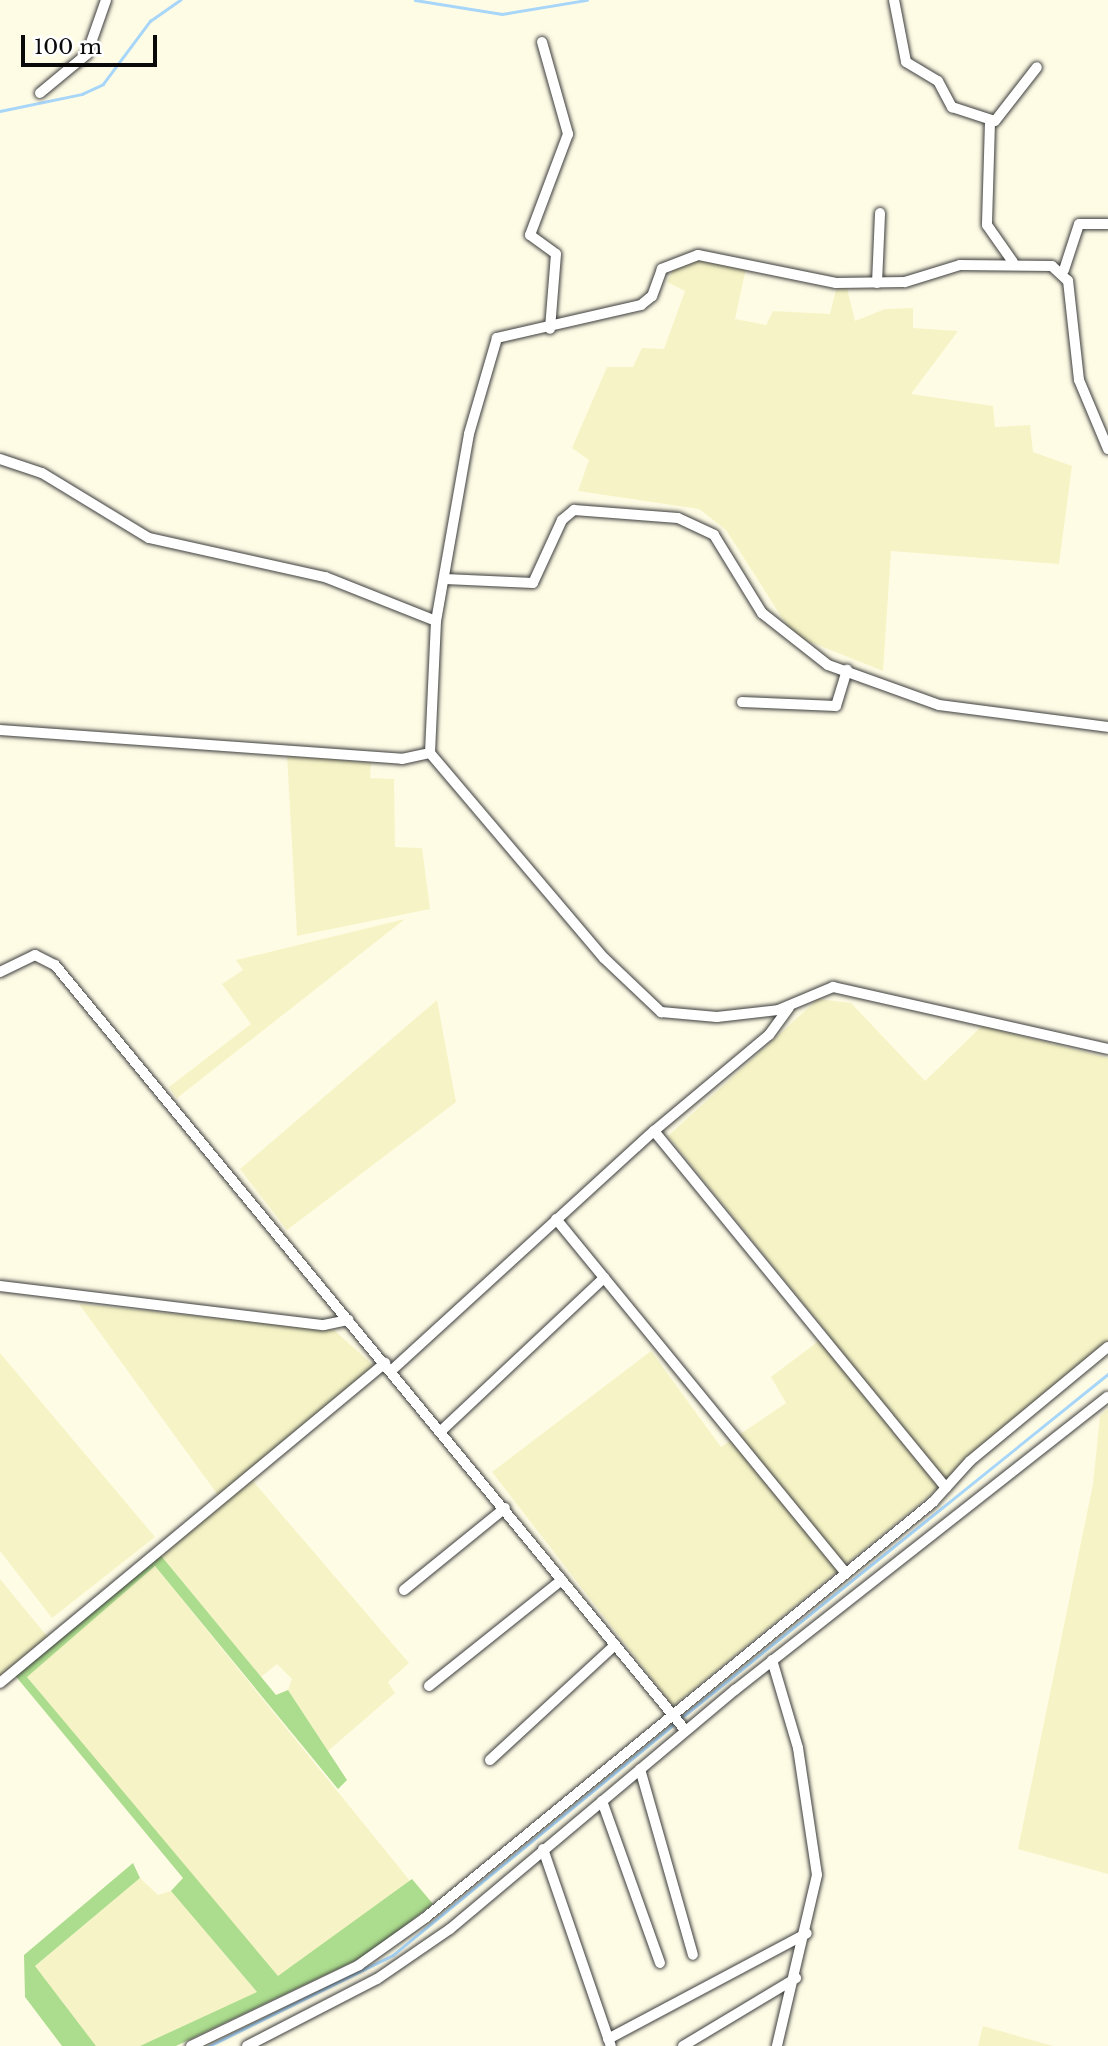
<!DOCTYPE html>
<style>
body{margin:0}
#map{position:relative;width:1108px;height:2046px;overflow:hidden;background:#fffce6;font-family:"Libre Baskerville",serif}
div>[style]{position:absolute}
.farmland>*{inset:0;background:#f6f4c6;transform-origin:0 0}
.forest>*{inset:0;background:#acdc8d}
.stream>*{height:2.5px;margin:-1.25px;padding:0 1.25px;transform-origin:1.25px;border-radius:1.25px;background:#a8d6f9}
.roads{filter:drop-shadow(0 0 2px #3d3d3d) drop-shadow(0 0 2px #3d3d3d)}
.minor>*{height:10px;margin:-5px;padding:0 5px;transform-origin:5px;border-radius:5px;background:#fff}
span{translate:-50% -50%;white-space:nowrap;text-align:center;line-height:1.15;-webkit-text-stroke:7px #fff;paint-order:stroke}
.scale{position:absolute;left:21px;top:35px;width:136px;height:32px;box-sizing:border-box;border:4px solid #0a0a0a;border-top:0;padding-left:9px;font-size:21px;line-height:24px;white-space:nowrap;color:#0a0a0a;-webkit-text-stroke:5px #fff;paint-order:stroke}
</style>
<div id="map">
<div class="farmland">
<i style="clip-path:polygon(702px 258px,746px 268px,735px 319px,766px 325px,773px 311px,830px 314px,836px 290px,847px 288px,855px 321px,885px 309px,913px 308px,913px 328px,958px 331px,911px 394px,993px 406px,995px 427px,1030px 425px,1033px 452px,1072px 466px,1059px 564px,891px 551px,883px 671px,793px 635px,726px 530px,699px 509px,578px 491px,589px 460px,572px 448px,607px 367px,633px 367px,642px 348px,664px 349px,685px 291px,667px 282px,673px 270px)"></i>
<i style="clip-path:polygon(287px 755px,371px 763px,370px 778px,394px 779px,395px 847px,422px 848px,430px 909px,297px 936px)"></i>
<i style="clip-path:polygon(405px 919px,177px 1098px,169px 1087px,251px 1024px,222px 984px,243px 970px,236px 960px)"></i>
<i style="clip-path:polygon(818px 999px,851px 1003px,925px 1081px,982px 1026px,1108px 1058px,1108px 1349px,673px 1706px,492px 1472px,651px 1351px,721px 1447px,786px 1403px,771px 1377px,828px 1334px,668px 1136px)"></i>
<i style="clip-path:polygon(437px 1000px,456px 1102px,287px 1230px,240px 1169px)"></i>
<i style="clip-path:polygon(79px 1304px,334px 1330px,375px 1367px,252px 1480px,409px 1663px,388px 1682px,395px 1693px,328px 1751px,288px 1690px,292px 1679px,277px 1664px,261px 1677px,158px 1552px,223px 1502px)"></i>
<i style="clip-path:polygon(0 1353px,155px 1537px,52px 1618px,0 1551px)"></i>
<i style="clip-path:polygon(1108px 1409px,1108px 1874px,1018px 1849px,1093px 1484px,1100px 1416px)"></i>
<i style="left:155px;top:1566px;width:405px;height:169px;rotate:51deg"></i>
<i style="clip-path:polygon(0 1579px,51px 1641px,0 1682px)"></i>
<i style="clip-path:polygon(140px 1878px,158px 1895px,171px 1891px,258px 1993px,140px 2046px,96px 2046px,35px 1966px)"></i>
<i style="clip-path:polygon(983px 2026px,1053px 2046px,978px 2046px)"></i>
</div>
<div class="forest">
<i style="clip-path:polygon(158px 1552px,276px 1695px,288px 1690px,347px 1780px,338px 1789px,155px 1566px,27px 1677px,278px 1976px,412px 1879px,433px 1904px,367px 1955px,176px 2046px,140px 2046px,257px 1992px,171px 1891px,183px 1878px,13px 1673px)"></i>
<i style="clip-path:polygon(133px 1863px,140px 1878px,35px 1966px,96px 2046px,62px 2046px,25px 1997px,24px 1955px)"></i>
</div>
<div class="stream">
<i style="left:415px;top:0;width:88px;rotate:9.1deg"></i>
<i style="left:502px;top:14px;width:86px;rotate:-9.4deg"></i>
<i style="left:0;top:111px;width:84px;rotate:-11.7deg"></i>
<i style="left:82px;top:94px;width:23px;rotate:-25deg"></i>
<i style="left:103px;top:84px;width:79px;rotate:-53.3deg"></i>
<i style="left:150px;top:21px;width:37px;rotate:-35deg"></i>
<i style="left:680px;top:1719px;width:550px;rotate:-38.87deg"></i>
<i style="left:209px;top:2046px;width:205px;rotate:-26.3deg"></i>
<i style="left:393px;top:1955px;width:365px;rotate:-39.4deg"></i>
</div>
<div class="roads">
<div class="minor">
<i style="left:894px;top:0;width:63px;rotate:79deg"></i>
<i style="left:906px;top:62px;width:37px;rotate:31deg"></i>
<i style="left:938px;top:81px;width:30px;rotate:62deg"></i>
<i style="left:952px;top:107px;width:45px;rotate:18deg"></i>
<i style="left:995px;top:121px;width:68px;rotate:-52.1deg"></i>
<i style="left:542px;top:42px;width:96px;rotate:74.2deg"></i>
<i style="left:568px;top:134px;width:108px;rotate:110.6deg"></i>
<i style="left:530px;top:235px;width:32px;rotate:36deg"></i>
<i style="left:556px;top:254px;width:75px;rotate:94.6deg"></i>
<i style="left:40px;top:93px;width:61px;rotate:-39.7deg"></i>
<i style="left:87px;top:54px;width:57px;rotate:-70.6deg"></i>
<i style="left:990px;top:122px;width:103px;rotate:91.7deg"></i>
<i style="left:987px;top:225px;width:45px;rotate:54.9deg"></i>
<i style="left:1064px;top:270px;width:48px;rotate:-71.9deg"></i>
<i style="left:1079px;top:224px;width:29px"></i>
<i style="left:877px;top:283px;width:70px;rotate:-87.5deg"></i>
<i style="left:1108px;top:449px;width:75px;rotate:-112.8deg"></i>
<i style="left:1079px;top:380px;width:100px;rotate:-96.3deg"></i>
<i style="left:1068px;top:281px;width:22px;rotate:-137deg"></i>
<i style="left:1052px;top:266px;width:92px;rotate:-179.4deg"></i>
<i style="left:960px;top:265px;width:58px;rotate:162.8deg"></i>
<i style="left:905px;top:282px;width:69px;rotate:179.2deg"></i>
<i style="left:836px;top:283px;width:141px;rotate:-168.5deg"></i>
<i style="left:698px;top:255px;width:39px;rotate:159deg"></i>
<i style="left:662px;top:269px;width:29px;rotate:110deg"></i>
<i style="left:652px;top:296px;width:14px;rotate:141deg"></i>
<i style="left:641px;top:305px;width:148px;rotate:167.1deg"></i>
<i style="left:497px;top:338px;width:100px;rotate:106.3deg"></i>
<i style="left:469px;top:434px;width:190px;rotate:100deg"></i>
<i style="left:436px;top:621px;width:132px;rotate:92.6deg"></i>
<i style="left:430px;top:753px;width:269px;rotate:49.7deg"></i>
<i style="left:604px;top:958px;width:79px;rotate:43.5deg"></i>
<i style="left:661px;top:1012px;width:56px;rotate:5.1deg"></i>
<i style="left:717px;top:1017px;width:61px;rotate:-6.5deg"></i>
<i style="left:778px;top:1010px;width:60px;rotate:-22.7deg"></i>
<i style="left:833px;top:987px;width:282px;rotate:12.7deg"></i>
<i style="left:0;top:459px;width:44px;rotate:18.4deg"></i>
<i style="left:42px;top:473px;width:125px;rotate:31.3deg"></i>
<i style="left:149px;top:538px;width:180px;rotate:12.5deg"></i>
<i style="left:325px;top:577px;width:119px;rotate:21.6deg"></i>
<i style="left:445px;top:579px;width:88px;rotate:2.6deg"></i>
<i style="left:533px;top:583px;width:69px;rotate:-65.3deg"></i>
<i style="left:562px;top:520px;width:16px;rotate:-40deg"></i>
<i style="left:574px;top:510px;width:104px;rotate:4.4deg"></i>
<i style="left:678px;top:518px;width:40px;rotate:25deg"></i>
<i style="left:714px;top:535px;width:92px;rotate:58.4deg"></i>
<i style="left:762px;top:613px;width:84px;rotate:38.2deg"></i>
<i style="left:828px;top:665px;width:118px;rotate:19.8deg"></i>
<i style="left:939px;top:705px;width:170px;rotate:7.4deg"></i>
<i style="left:742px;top:702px;width:94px;rotate:2.4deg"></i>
<i style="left:836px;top:706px;width:38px;rotate:-73deg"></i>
<i style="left:0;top:730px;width:403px;rotate:4.1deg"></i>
<i style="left:402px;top:759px;width:29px;rotate:-12deg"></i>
<i style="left:0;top:972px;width:39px;rotate:-26deg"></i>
<i style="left:35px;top:955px;width:22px;rotate:27deg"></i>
<i style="left:55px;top:965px;width:992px;rotate:50.52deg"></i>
<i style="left:654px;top:1131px;width:461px;rotate:50.7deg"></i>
<i style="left:556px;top:1219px;width:455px;rotate:50.7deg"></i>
<i style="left:0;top:1286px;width:326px;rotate:6.9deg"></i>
<i style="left:324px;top:1325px;width:25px;rotate:-12deg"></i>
<i style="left:392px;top:1370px;width:355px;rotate:-42.4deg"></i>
<i style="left:654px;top:1131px;width:150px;rotate:-39.9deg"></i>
<i style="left:769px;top:1035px;width:34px;rotate:-54deg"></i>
<i style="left:441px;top:1431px;width:224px;rotate:-43.2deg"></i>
<i style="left:404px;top:1590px;width:130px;rotate:-39.1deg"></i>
<i style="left:772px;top:1660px;width:92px;rotate:73.5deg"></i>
<i style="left:798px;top:1748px;width:128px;rotate:81.5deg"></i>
<i style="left:817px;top:1875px;width:176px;rotate:103.2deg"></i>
<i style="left:0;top:1683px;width:501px;rotate:-39.73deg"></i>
<i style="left:429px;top:1686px;width:170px;rotate:-38.6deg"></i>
<i style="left:490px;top:1760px;width:170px;rotate:-42.6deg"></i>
<i style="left:640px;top:1769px;width:193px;rotate:74.1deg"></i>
<i style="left:602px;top:1801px;width:172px;rotate:70.3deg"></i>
<i style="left:543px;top:1849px;width:208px;rotate:71deg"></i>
<i style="left:608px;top:2039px;width:225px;rotate:-28deg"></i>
<i style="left:191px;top:2046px;width:187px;rotate:-25.7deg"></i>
<i style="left:359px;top:1965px;width:81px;rotate:-35.5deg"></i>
<i style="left:425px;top:1918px;width:657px;rotate:-39.31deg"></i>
<i style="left:933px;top:1502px;width:55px;rotate:-47.9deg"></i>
<i style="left:970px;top:1461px;width:179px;rotate:-39.6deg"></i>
<i style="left:247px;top:2046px;width:146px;rotate:-27.3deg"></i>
<i style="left:377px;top:1979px;width:88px;rotate:-34.4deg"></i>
<i style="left:450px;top:1929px;width:372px;rotate:-40deg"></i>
<i style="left:735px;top:1690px;width:474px;rotate:-38.2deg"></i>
<i style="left:683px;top:2046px;width:132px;rotate:-31deg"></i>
</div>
</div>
<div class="scale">100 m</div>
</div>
